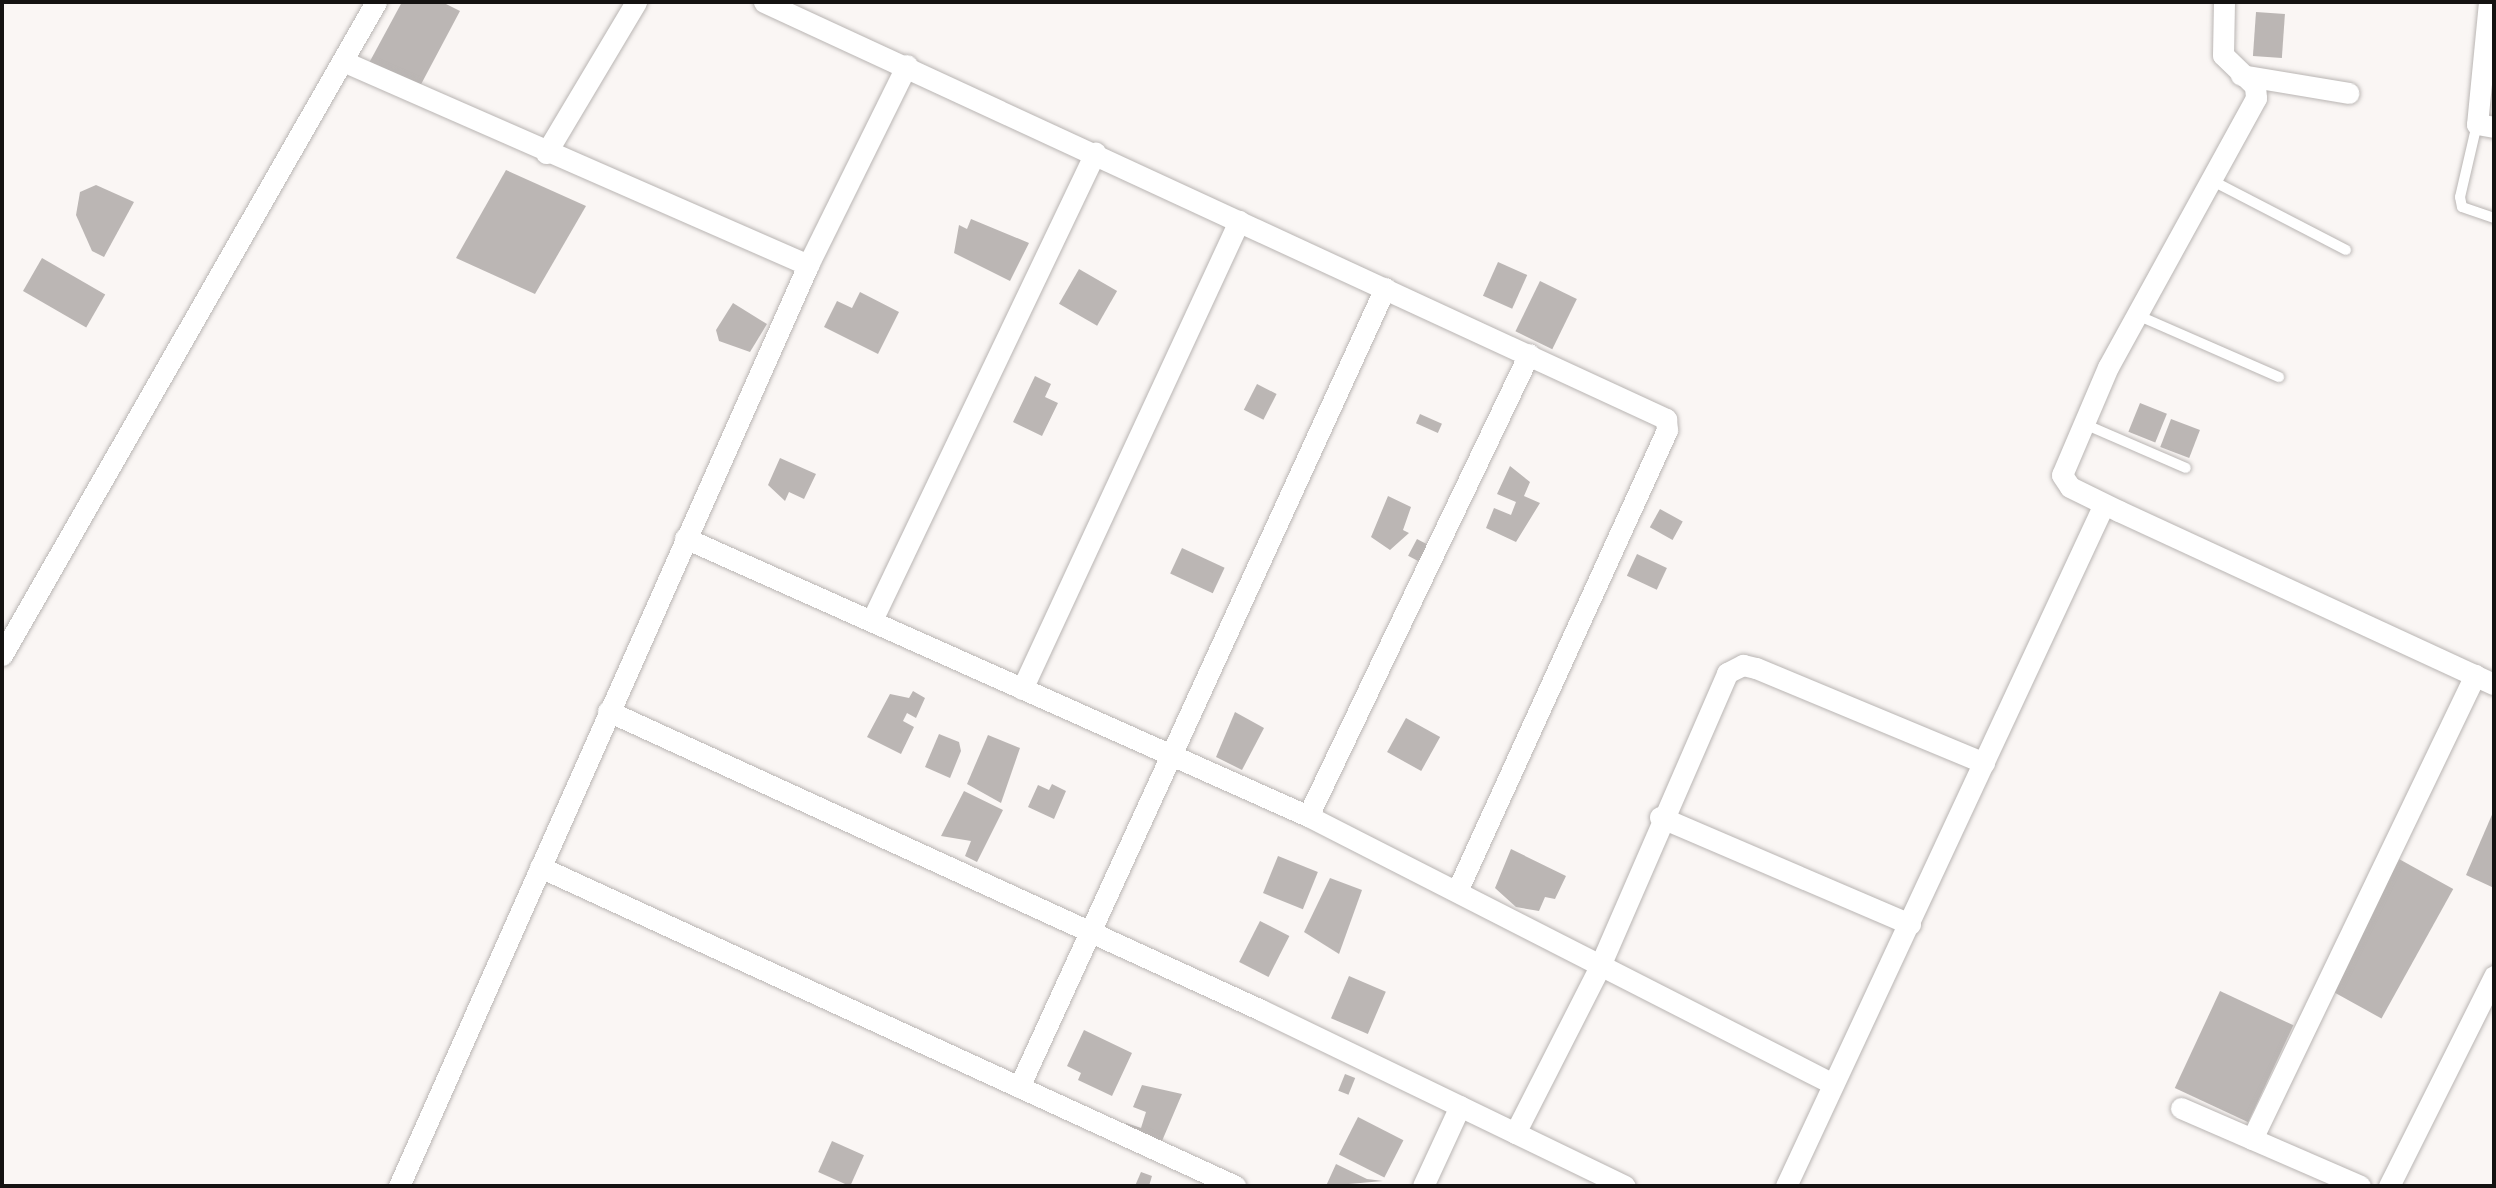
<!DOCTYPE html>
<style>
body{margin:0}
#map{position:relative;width:2496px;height:1188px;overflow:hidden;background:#faf6f4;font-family:Commissioner,sans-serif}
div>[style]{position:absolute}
.building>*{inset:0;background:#bbb6b4;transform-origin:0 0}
.roads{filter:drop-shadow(0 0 2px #b9b5b3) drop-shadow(0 0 2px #b9b5b3)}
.lane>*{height:10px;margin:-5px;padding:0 5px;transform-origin:5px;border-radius:5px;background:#fff}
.street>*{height:21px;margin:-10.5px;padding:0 10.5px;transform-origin:10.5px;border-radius:10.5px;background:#fff}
span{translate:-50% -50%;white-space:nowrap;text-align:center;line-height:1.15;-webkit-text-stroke:7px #fff;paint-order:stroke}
.frame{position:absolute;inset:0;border:4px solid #141211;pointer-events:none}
</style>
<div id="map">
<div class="building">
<i style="clip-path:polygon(402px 2px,442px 2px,460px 11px,418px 90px,369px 63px)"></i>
<i style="left:2256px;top:12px;width:29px;height:44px;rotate:4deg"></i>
<i style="clip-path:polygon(506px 170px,586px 206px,535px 294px,456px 258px)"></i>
<i style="clip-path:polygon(96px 185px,134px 202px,104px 257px,92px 251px,76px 215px,80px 192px)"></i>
<i style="clip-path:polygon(971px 219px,1029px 243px,1010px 281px,954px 253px,959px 225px,967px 229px)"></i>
<i style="left:42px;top:258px;width:73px;height:38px;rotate:30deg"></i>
<i style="left:1498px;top:262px;width:32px;height:37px;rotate:24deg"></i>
<i style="left:1079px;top:269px;width:44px;height:40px;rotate:30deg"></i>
<i style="left:1540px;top:281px;width:41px;height:56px;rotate:26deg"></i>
<i style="clip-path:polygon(860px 292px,899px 312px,878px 354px,824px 327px,837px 301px,852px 308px)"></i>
<i style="clip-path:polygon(733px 303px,767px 324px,750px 352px,719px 341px,716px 330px)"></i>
<i style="clip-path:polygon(1035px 376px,1051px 384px,1045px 397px,1058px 403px,1042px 436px,1013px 422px)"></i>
<i style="left:1257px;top:384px;width:22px;height:29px;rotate:27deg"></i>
<i style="left:2140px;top:403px;width:29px;height:31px;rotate:22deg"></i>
<i style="left:1420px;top:414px;width:24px;height:10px;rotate:24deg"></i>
<i style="left:2171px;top:419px;width:31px;height:30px;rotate:21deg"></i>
<i style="clip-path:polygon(780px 458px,816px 474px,804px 499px,789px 492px,785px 501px,768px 485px)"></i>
<i style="clip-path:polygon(1510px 466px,1530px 482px,1524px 496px,1540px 503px,1516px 542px,1486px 528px,1494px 508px,1511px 515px,1516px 502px,1497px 494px)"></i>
<i style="clip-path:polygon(1388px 496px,1411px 507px,1403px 530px,1409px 533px,1390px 550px,1371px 537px)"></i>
<i style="left:1660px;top:509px;width:26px;height:21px;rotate:29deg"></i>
<i style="left:1417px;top:539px;width:15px;height:19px;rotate:28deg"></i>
<i style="left:1182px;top:548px;width:47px;height:28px;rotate:25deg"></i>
<i style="left:1637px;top:554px;width:33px;height:24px;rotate:25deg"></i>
<i style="clip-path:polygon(913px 691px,925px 698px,916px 718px,907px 713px,903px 721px,914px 727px,901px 754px,867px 737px,890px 694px,909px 698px)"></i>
<i style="clip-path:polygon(1235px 712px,1264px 728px,1242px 770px,1216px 757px)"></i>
<i style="left:1406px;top:718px;width:39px;height:39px;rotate:29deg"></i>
<i style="clip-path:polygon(939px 734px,959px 742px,961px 751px,950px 778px,925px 767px)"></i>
<i style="clip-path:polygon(988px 735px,1020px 748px,1001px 803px,967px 784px)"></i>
<i style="clip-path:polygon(1052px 784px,1066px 791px,1054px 819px,1028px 807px,1038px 785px,1049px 790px)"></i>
<i style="clip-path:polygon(964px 791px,1003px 810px,977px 862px,965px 856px,971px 841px,941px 836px)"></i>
<i style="clip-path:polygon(2494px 810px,2494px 888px,2466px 875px)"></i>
<i style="clip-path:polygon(1511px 849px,1566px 876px,1555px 899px,1545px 897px,1539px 911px,1516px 907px,1495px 888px)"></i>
<i style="left:1278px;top:856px;width:43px;height:40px;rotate:22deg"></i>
<i style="left:2399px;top:859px;width:62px;height:148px;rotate:29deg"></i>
<i style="clip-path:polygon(1330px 878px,1362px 890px,1339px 954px,1304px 932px)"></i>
<i style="left:1260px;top:921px;width:33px;height:46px;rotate:27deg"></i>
<i style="left:1349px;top:976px;width:40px;height:46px;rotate:23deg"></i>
<i style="left:2220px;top:991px;width:81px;height:107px;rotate:25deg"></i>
<i style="clip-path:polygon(1084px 1030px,1132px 1053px,1112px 1096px,1078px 1080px,1081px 1073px,1067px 1066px)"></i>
<i style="left:1345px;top:1074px;width:11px;height:18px;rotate:22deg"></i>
<i style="clip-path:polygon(1142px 1085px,1182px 1094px,1159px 1148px,1123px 1132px,1126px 1123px,1141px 1128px,1146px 1112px,1133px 1107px)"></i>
<i style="left:1358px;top:1117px;width:51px;height:42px;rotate:27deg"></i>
<i style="left:832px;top:1141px;width:35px;height:34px;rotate:24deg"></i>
<i style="clip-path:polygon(1336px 1164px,1367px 1179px,1383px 1181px,1326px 1186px)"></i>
<i style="clip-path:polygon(1141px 1172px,1152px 1176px,1149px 1186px,1135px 1186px)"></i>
</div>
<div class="roads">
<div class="lane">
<i style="left:2477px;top:124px;width:75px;rotate:103.1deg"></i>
<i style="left:2460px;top:197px;width:10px;rotate:79deg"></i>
<i style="left:2462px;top:207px;width:34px;rotate:19deg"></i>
<i style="left:2211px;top:180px;width:152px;rotate:27.4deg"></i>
<i style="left:2137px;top:315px;width:155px;rotate:23.6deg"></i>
<i style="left:2082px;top:423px;width:113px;rotate:23.4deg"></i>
</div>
<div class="street">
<i style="left:764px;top:2px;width:994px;rotate:24.81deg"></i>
<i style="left:1666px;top:419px;width:11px;rotate:85deg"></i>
<i style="left:1667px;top:430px;width:507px;rotate:114.49deg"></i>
<i style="left:2224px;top:2px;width:53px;rotate:91.1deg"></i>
<i style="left:2223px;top:55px;width:45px;rotate:44.1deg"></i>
<i style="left:2255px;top:86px;width:12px;rotate:85deg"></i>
<i style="left:2256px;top:98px;width:307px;rotate:118.8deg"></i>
<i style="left:2108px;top:367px;width:117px;rotate:113.1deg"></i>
<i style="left:2062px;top:475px;width:14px;rotate:56deg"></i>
<i style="left:2070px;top:487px;width:55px;rotate:26.1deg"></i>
<i style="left:2119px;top:511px;width:413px;rotate:24.8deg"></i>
<i style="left:2489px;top:2px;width:123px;rotate:95.6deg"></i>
<i style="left:2477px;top:124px;width:17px;rotate:10deg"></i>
<i style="left:345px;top:62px;width:506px;rotate:23.67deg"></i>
<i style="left:2241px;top:75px;width:109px;rotate:9.5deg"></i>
<i style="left:546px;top:153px;width:176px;rotate:-59.2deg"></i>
<i style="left:685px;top:538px;width:682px;rotate:24.05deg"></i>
<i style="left:1308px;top:816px;width:589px;rotate:27.04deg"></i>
<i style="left:872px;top:620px;width:518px;rotate:-64.47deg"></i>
<i style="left:2px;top:655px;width:753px;rotate:-60.2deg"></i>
<i style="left:1022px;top:689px;width:516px;rotate:-65.12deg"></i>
<i style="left:608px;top:711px;width:718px;rotate:24.6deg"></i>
<i style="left:1261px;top:1010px;width:404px;rotate:25.8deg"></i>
<i style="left:1308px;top:816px;width:512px;rotate:-64.44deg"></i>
<i style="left:1660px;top:817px;width:272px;rotate:23.2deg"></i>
<i style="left:540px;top:867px;width:765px;rotate:24.65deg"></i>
<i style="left:1019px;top:1087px;width:879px;rotate:-65.39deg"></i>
<i style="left:2181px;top:1108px;width:195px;rotate:23.5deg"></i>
<i style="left:1515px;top:1133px;width:185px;rotate:-63deg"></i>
<i style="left:1599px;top:968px;width:322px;rotate:-66.5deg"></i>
<i style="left:1727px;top:673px;width:18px;rotate:-27deg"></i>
<i style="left:1743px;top:665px;width:13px;rotate:13deg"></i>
<i style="left:1756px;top:668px;width:247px;rotate:22.6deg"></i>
<i style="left:2252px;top:1139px;width:515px;rotate:-64.33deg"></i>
<i style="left:399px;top:1186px;width:1008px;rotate:-66.05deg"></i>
<i style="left:808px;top:265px;width:223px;rotate:-63.7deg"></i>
<i style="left:1423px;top:1186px;width:88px;rotate:-65.2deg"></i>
<i style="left:1786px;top:1186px;width:752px;rotate:-65deg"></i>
<i style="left:2389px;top:1186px;width:235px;rotate:-63.4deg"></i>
</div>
</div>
<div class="frame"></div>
</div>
